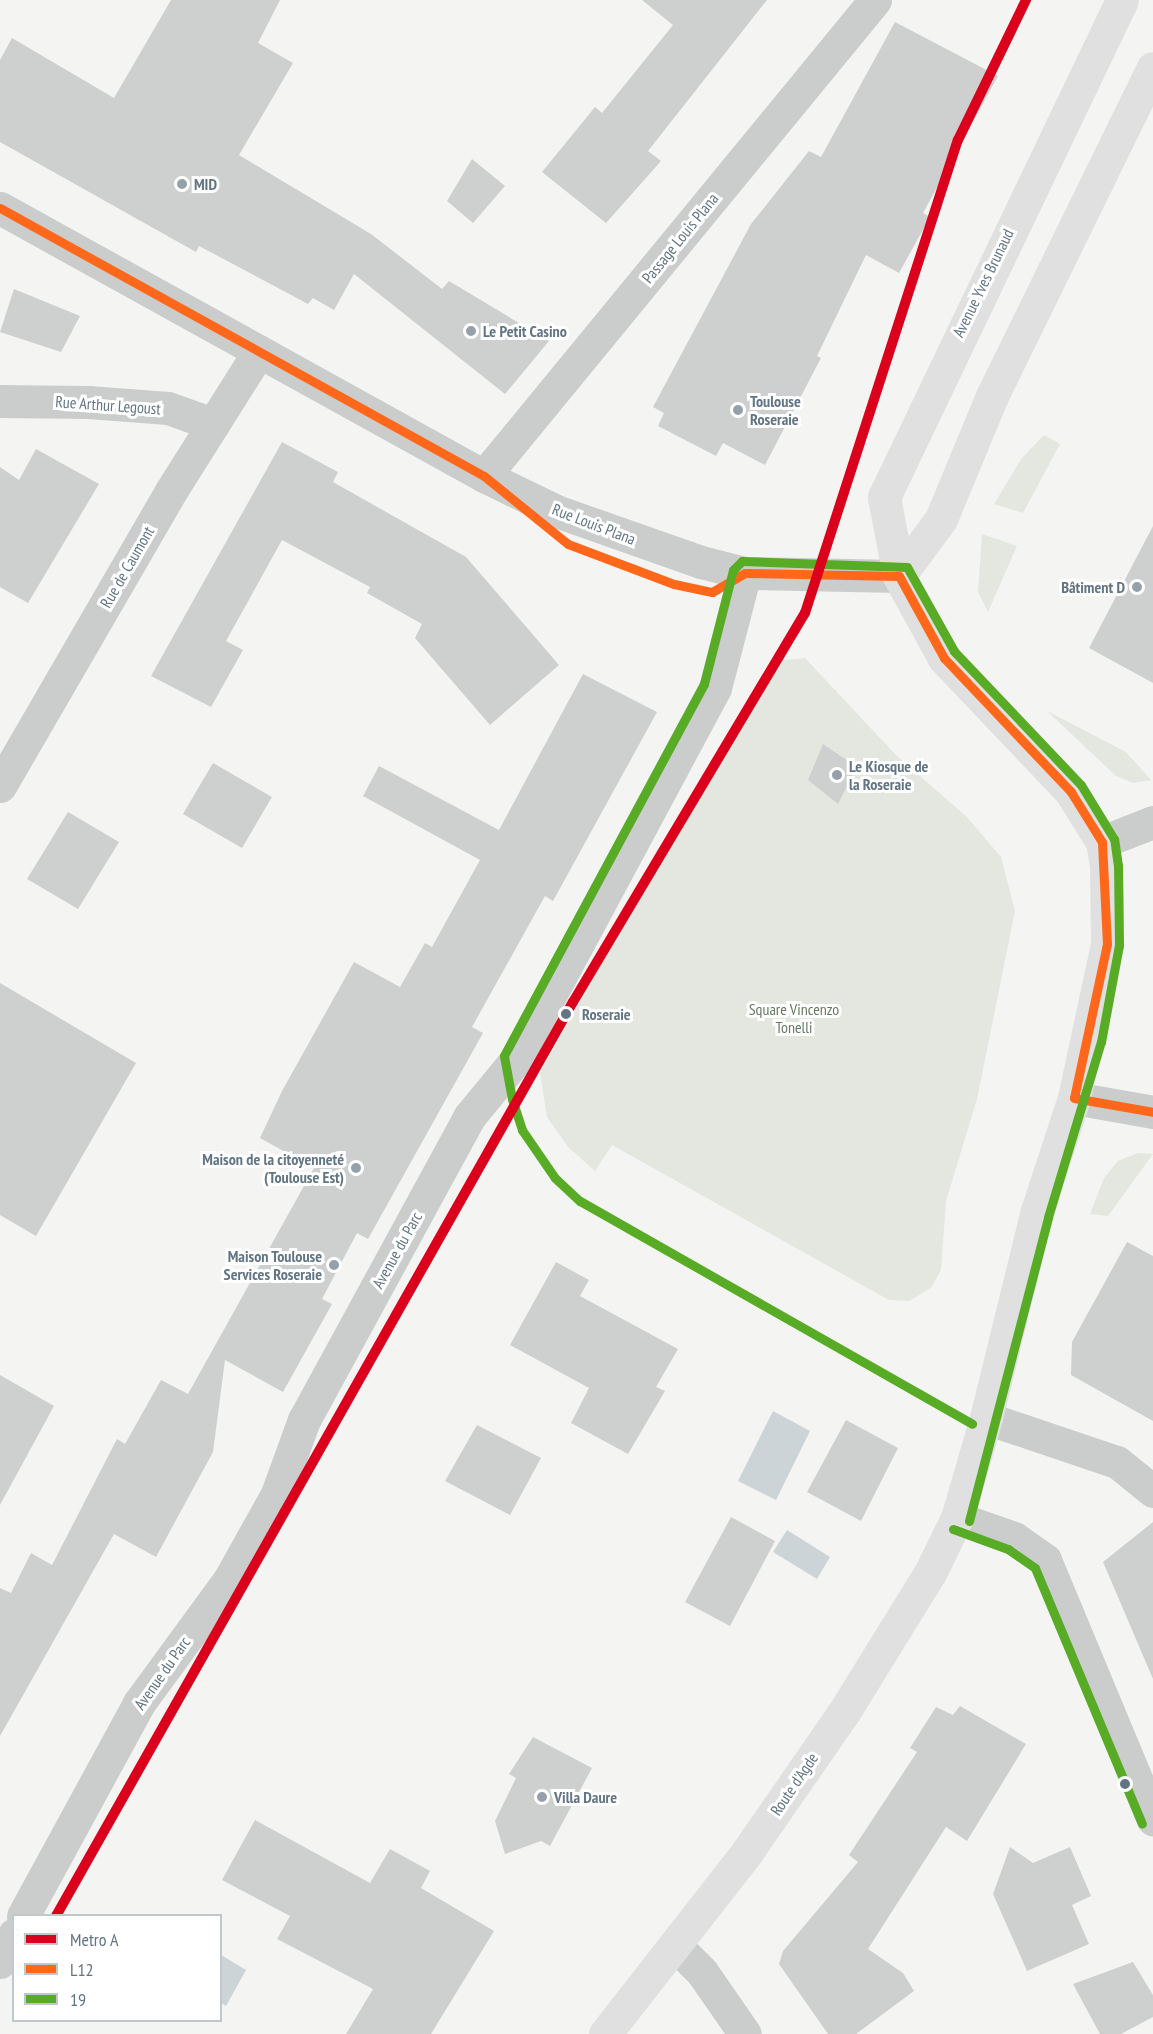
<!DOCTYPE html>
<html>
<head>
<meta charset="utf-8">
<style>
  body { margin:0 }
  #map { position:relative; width:1153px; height:2034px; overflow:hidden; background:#f4f4f2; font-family:"PT Sans Narrow",sans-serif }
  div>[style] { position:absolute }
  .green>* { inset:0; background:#e4e7e0 }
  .water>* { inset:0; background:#ccd4d7 }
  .building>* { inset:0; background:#ced0d0 }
  .minor>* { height:33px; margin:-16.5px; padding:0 16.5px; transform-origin:16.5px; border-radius:16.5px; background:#cbcdcd }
  .tertiary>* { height:33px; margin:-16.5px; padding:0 16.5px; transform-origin:16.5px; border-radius:16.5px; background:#cbcdcd }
  .primary>* { height:33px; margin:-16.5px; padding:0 16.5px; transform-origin:16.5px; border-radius:16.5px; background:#e0e0e0 }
  .bus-1>* { height:9px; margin:-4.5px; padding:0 4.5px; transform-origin:4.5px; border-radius:4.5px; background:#ff671b }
  .bus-2>* { height:9px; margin:-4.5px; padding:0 4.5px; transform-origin:4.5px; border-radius:4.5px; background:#58ac25 }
  .metro-1>* { height:10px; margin:-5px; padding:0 5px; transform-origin:5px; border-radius:5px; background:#db001b }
  .dots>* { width:16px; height:16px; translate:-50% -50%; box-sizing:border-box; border:3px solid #fff; border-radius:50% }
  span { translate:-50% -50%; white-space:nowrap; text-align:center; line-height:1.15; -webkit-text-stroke:6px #fff; paint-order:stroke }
  .poi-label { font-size:16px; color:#627584; font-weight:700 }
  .left { translate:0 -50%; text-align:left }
  .right { translate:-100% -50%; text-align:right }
  .street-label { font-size:16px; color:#627584 }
  .park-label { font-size:16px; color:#667a61 }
  .stop-label { font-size:16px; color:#627584; font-weight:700 }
  .legend { position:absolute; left:12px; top:1914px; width:210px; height:108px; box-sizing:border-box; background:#fff; border:2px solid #c0c8ce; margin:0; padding:8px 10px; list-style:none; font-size:18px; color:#627584 }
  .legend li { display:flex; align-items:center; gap:12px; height:30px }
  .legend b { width:30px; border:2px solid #c0c8ce }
</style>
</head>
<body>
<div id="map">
  <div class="green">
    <div style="clip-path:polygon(1044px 435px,1060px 444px,1023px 513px,994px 504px,1022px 458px)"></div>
    <div style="clip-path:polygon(982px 534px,1017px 546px,988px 612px,978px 592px)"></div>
    <div style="clip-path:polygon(805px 658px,896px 755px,967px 817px,1001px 857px,1015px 911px,977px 1099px,946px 1201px,941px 1270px,931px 1288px,909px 1301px,889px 1300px,612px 1145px,595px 1171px,568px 1147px,547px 1117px,540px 1073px,720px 750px,775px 661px)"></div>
    <div style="clip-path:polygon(1047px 711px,1126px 752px,1151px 780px,1133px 783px,1116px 776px)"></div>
    <div style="clip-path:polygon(1138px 1153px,1153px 1154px,1108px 1216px,1090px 1214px,1104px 1178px,1118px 1161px)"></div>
  </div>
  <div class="water">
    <div style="clip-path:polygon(773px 1411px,810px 1431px,776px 1500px,738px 1481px)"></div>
    <div style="clip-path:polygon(787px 1530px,830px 1557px,817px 1579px,773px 1552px)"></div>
    <div style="clip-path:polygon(221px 1955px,246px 1970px,226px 2006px,221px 2003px)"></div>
  </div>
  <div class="building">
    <div style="clip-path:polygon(171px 0,280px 0,258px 43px,293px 63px,239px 155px,371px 234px,442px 289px,449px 281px,549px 341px,505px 394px,354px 274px,334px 310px,313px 298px,308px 304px,199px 246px,196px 252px,0 142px,0 60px,12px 38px,114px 98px)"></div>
    <div style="clip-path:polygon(642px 0,767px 0,648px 151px,661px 161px,606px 223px,542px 172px,595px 107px,602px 113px,673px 25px)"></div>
    <div style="clip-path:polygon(895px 22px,998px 76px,923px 213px,930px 217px,899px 273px,866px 255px,817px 356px,821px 358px,765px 465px,723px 443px,716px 456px,658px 426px,664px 413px,653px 407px,751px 224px,809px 151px,821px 157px)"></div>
    <div style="clip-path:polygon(472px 159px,505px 186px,473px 223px,447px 201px)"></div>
    <div style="clip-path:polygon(14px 289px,80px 316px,61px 352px,0 332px)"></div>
    <div style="clip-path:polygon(282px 442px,338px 472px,333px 482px,466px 557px,559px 665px,490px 725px,415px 638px,422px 624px,367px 593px,370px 587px,282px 540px,226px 641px,243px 650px,211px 707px,151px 676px)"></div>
    <div style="clip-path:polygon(36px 449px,99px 484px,28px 603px,0 587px,0 467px,19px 480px)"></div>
    <div style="clip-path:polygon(1153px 526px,1153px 683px,1089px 648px)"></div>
    <div style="clip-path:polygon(583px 674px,657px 712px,553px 901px,545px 896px,472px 1027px,483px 1033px,368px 1239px,357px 1233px,322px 1299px,332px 1304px,283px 1392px,225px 1360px,213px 1452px,156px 1557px,114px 1534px,0 1736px,0 1588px,11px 1593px,31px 1553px,52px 1565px,117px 1439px,125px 1444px,161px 1380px,188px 1394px,314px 1168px,260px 1138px,282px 1091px,354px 962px,400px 987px,425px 943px,432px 947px,480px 860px,363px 796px,379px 766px,499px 830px)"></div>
    <div style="clip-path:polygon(823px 744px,857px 767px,838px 804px,808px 780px)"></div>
    <div style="clip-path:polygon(213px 763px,272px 797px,242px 848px,183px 814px)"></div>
    <div style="clip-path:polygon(68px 812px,119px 842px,78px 909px,27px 879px)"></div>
    <div style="clip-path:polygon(0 983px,136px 1063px,36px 1236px,0 1215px)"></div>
    <div style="clip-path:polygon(1127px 1242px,1153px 1256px,1153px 1421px,1071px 1375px,1072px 1342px)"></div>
    <div style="clip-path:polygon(556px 1262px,589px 1280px,580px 1296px,678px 1349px,656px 1387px,665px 1391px,628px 1454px,571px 1423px,589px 1388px,510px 1345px)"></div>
    <div style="clip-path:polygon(0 1375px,54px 1406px,0 1505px)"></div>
    <div style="clip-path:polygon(846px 1420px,898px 1448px,861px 1521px,807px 1492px)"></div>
    <div style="clip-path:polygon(477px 1425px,541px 1458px,510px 1515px,445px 1481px)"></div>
    <div style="clip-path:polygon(731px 1517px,775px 1541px,730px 1626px,685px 1602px)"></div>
    <div style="clip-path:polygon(1153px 1522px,1153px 1679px,1103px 1562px)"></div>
    <div style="clip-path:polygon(960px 1706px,1026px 1744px,967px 1841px,946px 1827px,868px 1949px,903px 1973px,914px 1991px,856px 2034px,828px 2034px,779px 1964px,783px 1951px,858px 1862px,849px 1855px,917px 1752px,910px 1748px,936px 1707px,953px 1715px)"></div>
    <div style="clip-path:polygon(533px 1737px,592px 1768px,550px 1846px,541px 1841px,505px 1854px,495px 1821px,516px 1778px,509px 1774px)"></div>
    <div style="clip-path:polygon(255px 1820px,370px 1883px,390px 1849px,430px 1871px,421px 1888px,494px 1931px,431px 2034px,346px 2034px,373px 1989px,277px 1939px,290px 1916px,222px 1880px)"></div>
    <div style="clip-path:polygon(1010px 1847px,1033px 1863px,1070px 1847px,1091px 1896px,1072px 1905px,1089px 1944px,1027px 1971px,993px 1894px)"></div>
    <div style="clip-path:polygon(1133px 1962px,1153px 1995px,1153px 2017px,1121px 2034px,1100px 2034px,1073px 1984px)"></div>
  </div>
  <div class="minor">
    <div style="left:0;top:401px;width:88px;rotate:0.7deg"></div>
    <div style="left:88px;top:402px;width:80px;rotate:4.3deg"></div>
    <div style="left:168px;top:408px;width:48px;rotate:19.6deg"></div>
    <div style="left:484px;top:476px;width:616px;rotate:-50.6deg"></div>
    <div style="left:0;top:786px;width:341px;rotate:-59.9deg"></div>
    <div style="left:171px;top:491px;width:165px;rotate:-57.8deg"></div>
    <div style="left:1102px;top:842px;width:55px;rotate:-21.4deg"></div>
    <div style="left:986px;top:1418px;width:138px;rotate:18.6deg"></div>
    <div style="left:1117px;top:1462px;width:46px;rotate:38.9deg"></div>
    <div style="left:957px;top:1518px;width:60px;rotate:19.3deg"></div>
    <div style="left:1014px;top:1538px;width:38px;rotate:35deg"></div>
    <div style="left:1045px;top:1560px;width:281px;rotate:67.4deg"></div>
    <div style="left:23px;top:1916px;width:243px;rotate:-61.4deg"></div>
    <div style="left:139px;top:1703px;width:152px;rotate:-53.8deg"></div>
    <div style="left:229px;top:1580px;width:98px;rotate:-60.8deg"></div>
    <div style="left:277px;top:1494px;width:79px;rotate:-70deg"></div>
    <div style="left:304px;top:1420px;width:345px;rotate:-61.4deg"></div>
    <div style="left:469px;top:1117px;width:72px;rotate:-50.6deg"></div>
    <div style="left:515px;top:1061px;width:423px;rotate:-61.8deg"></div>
    <div style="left:715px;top:688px;width:119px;rotate:-75.4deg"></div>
    <div style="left:677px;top:1947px;width:35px;rotate:45deg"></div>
    <div style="left:702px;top:1972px;width:75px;rotate:55.3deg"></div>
    <div style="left:0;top:1962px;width:31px;rotate:-63deg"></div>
  </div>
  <div class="tertiary">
    <div style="left:0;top:208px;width:553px;rotate:28.97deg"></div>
    <div style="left:484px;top:476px;width:80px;rotate:25.9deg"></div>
    <div style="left:556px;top:511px;width:154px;rotate:19.4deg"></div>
    <div style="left:701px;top:562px;width:45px;rotate:14deg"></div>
    <div style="left:745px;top:573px;width:154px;rotate:1.1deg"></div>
    <div style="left:1074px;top:1098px;width:80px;rotate:10deg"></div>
  </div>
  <div class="primary">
    <div style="left:899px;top:576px;width:71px;rotate:-53.6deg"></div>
    <div style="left:941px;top:519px;width:133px;rotate:-67.5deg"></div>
    <div style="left:992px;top:396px;width:365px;rotate:-63.9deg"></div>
    <div style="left:605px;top:2034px;width:231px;rotate:-52deg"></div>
    <div style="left:747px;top:1852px;width:170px;rotate:-55.3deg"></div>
    <div style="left:844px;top:1712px;width:163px;rotate:-58.3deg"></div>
    <div style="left:930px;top:1573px;width:61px;rotate:-63.9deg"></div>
    <div style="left:957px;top:1518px;width:104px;rotate:-73.8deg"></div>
    <div style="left:986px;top:1418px;width:210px;rotate:-76.2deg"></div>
    <div style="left:1036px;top:1214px;width:122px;rotate:-71.9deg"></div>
    <div style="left:1074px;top:1098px;width:157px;rotate:-77.9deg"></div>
    <div style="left:1107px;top:944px;width:78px;rotate:-90.7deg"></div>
    <div style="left:1106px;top:866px;width:24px;rotate:-99deg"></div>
    <div style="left:1102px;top:842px;width:59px;rotate:-121.8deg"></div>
    <div style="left:1071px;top:792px;width:185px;rotate:-133.5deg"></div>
    <div style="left:944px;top:658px;width:94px;rotate:-118.8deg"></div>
    <div style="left:899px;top:576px;width:80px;rotate:-100.8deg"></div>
    <div style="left:884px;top:497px;width:551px;rotate:-64.41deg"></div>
  </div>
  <div class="bus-1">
    <div style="left:0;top:208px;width:553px;rotate:28.97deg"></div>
    <div style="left:484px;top:476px;width:108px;rotate:39deg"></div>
    <div style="left:568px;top:544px;width:113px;rotate:20.7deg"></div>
    <div style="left:674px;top:584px;width:39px;rotate:12deg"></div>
    <div style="left:712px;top:592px;width:38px;rotate:-30deg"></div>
    <div style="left:745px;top:573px;width:154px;rotate:1.1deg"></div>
    <div style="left:899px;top:576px;width:94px;rotate:61.2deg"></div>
    <div style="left:944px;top:658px;width:185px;rotate:46.5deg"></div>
    <div style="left:1071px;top:792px;width:59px;rotate:58.2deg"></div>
    <div style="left:1102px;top:842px;width:102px;rotate:87.2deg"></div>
    <div style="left:1107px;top:944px;width:157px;rotate:102.1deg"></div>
    <div style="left:1074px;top:1098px;width:80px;rotate:10deg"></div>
  </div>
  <div class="bus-2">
    <div style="left:969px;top:1521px;width:314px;rotate:-75.4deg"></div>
    <div style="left:1048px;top:1217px;width:183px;rotate:-73.2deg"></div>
    <div style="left:1101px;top:1042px;width:99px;rotate:-79.5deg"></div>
    <div style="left:1119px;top:945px;width:79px;rotate:-90.7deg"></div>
    <div style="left:1118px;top:866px;width:27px;rotate:-98deg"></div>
    <div style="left:1114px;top:839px;width:63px;rotate:-121.4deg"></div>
    <div style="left:1081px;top:785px;width:185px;rotate:-133.5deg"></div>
    <div style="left:954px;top:651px;width:96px;rotate:-119.2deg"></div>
    <div style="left:907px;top:567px;width:165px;rotate:-177.9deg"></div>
    <div style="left:742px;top:561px;width:13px;rotate:135deg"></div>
    <div style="left:733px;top:570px;width:118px;rotate:104.3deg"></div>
    <div style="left:704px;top:684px;width:422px;rotate:118.3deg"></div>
    <div style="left:504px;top:1056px;width:44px;rotate:79.5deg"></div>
    <div style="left:512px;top:1099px;width:33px;rotate:72deg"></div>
    <div style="left:522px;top:1130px;width:58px;rotate:55.5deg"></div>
    <div style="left:555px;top:1178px;width:34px;rotate:43deg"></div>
    <div style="left:580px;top:1201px;width:451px;rotate:29.6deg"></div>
    <div style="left:953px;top:1529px;width:59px;rotate:20deg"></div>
    <div style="left:1008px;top:1549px;width:33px;rotate:35deg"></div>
    <div style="left:1035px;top:1568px;width:277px;rotate:67.3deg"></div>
  </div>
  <div class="metro-1">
    <div style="left:56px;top:1916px;width:1050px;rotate:-60.51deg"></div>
    <div style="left:573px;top:1002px;width:453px;rotate:-59.2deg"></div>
    <div style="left:805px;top:613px;width:497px;rotate:-72.1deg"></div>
    <div style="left:958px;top:140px;width:156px;rotate:-64.1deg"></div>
  </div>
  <div class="dots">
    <div style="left:182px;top:184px;background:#95a1aa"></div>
    <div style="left:471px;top:331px;background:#95a1aa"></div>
    <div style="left:738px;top:410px;background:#95a1aa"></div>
    <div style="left:1137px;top:587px;background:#95a1aa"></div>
    <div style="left:837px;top:775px;background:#95a1aa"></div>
    <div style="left:566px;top:1014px;background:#627584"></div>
    <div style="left:356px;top:1168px;background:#95a1aa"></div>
    <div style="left:334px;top:1265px;background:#95a1aa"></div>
    <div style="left:1125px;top:1784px;background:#627584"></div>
    <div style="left:542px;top:1797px;background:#95a1aa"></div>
  </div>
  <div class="poi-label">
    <span class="left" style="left:194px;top:184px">MID</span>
    <span class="left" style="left:483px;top:331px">Le Petit Casino</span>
    <span class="left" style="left:750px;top:410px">Toulouse<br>Roseraie</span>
    <span class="right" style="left:1125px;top:587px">Bâtiment D</span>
    <span class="left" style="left:849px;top:775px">Le Kiosque de<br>la Roseraie</span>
    <span class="right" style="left:344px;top:1168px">Maison de la citoyenneté<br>(Toulouse Est)</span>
    <span class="right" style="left:322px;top:1265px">Maison Toulouse<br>Services Roseraie</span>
    <span class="left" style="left:554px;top:1797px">Villa Daure</span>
  </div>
  <div class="street-label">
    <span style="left:680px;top:238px;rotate:-51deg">Passage Louis Plana</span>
    <span style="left:983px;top:283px;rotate:-64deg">Avenue Yves Brunaud</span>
    <span style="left:108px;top:405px;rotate:4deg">Rue Arthur Legoust</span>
    <span style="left:594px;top:524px;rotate:21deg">Rue Louis Plana</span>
    <span style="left:127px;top:567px;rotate:-60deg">Rue de Caumont</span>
    <span style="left:397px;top:1250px;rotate:-61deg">Avenue du Parc</span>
    <span style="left:162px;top:1673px;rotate:-55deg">Avenue du Parc</span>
    <span style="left:794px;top:1784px;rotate:-56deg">Route d'Agde</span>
  </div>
  <div class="park-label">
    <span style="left:794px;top:1018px">Square Vincenzo<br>Tonelli</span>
  </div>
  <div class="stop-label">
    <span class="left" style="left:582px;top:1014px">Roseraie</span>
  </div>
  <ul class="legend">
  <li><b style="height:8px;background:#db001b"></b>Metro A</li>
  <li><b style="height:8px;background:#ff671b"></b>L12</li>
  <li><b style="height:8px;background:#58ac25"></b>19</li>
  </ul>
</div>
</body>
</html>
